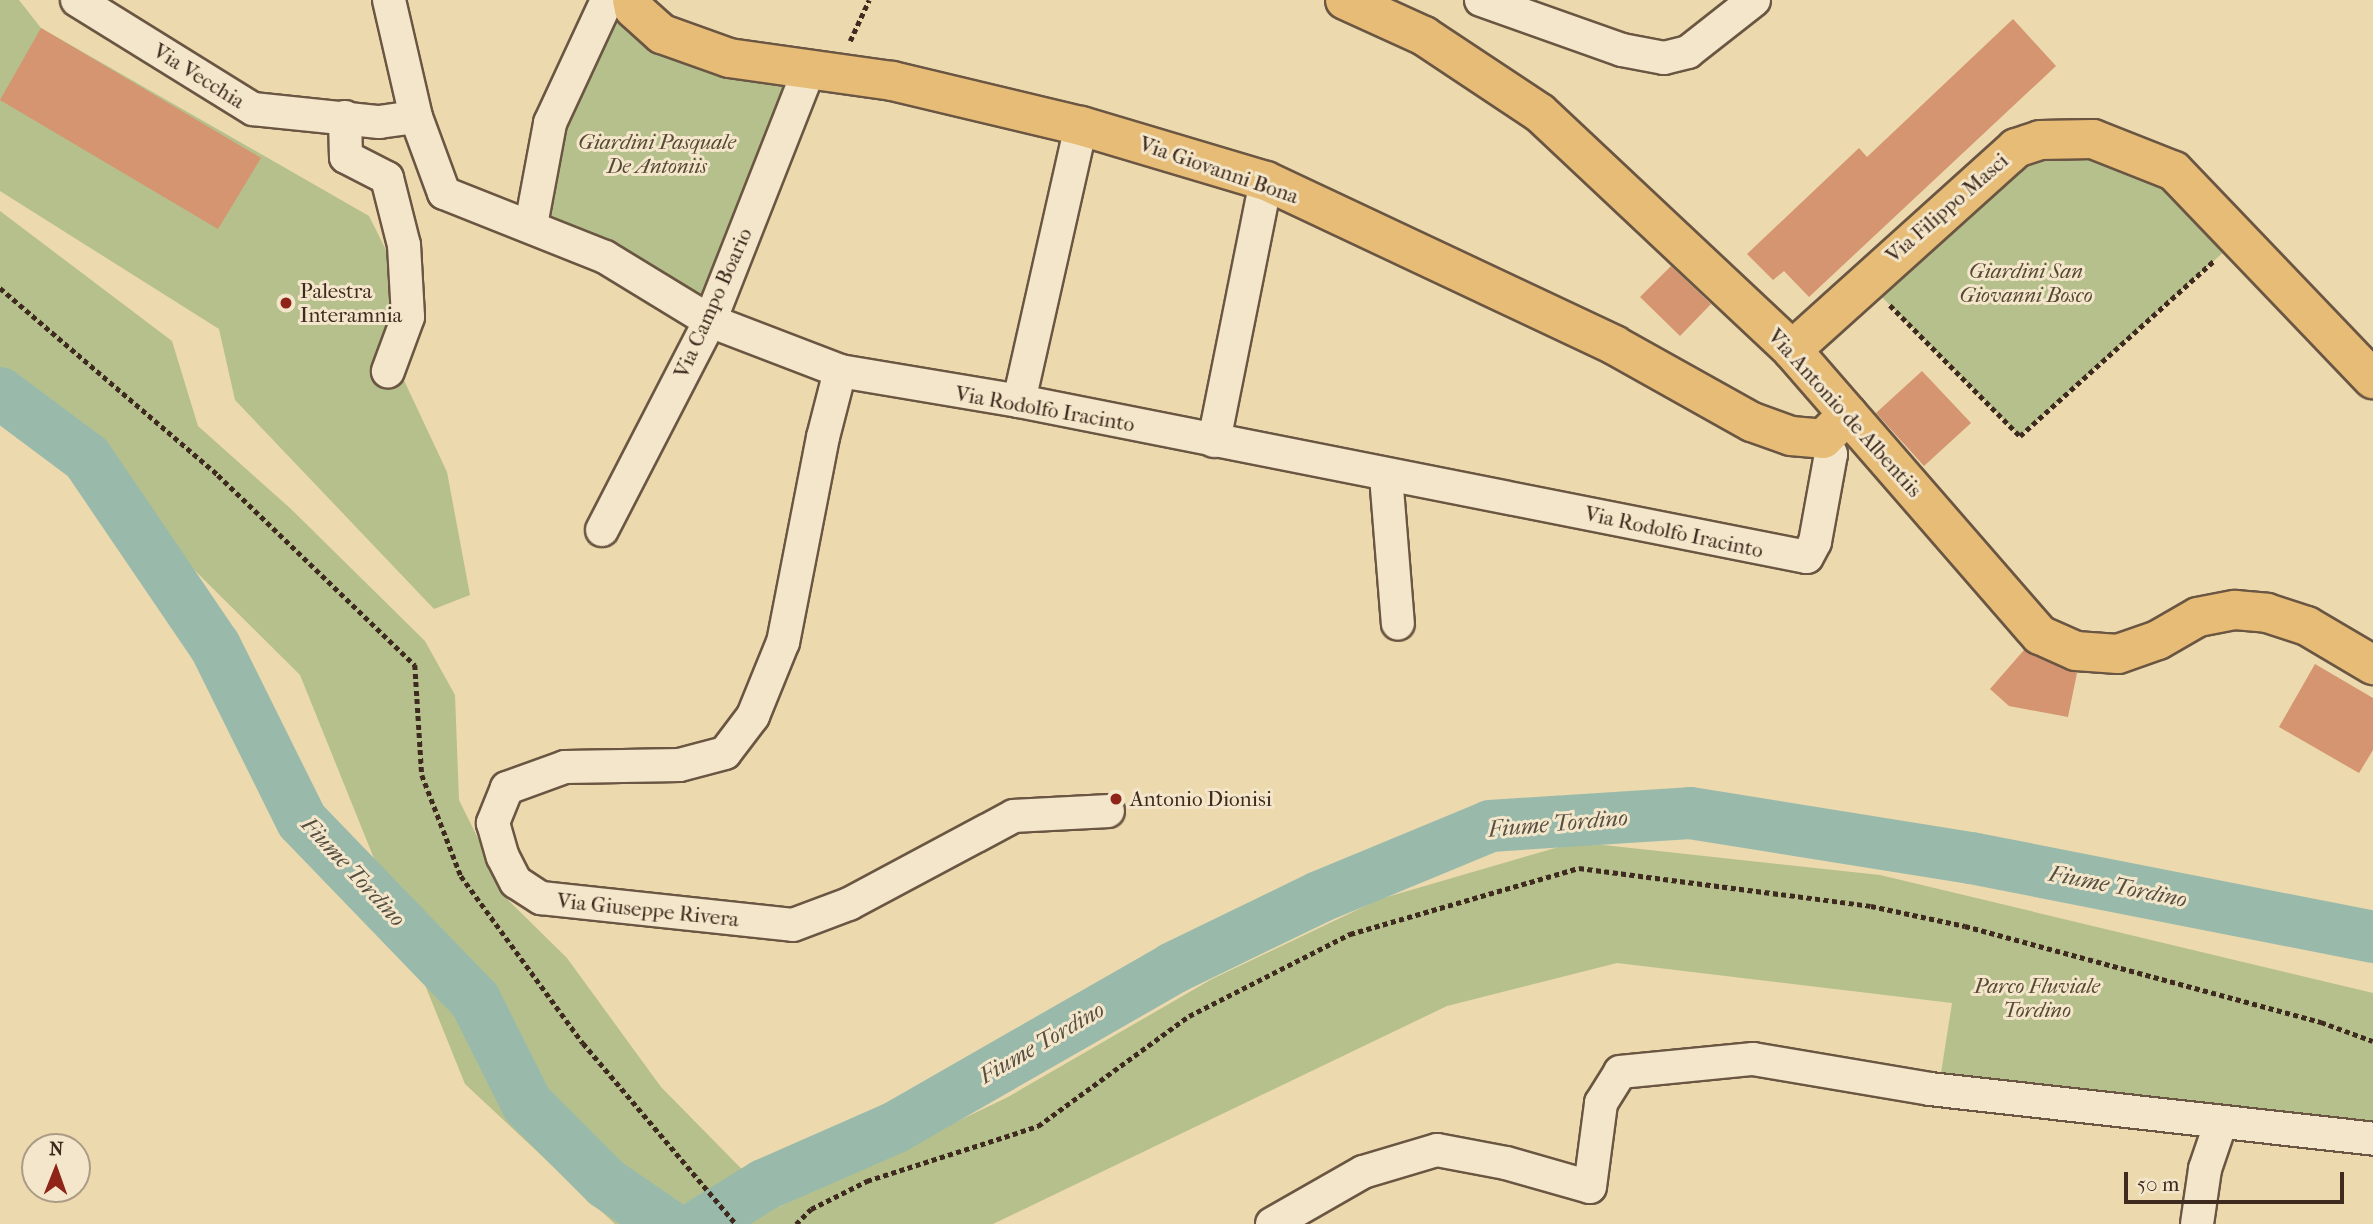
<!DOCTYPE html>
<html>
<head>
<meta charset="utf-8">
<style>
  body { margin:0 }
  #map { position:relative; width:2373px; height:1224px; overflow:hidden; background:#ecd9ae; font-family:"IM FELL French Canon",serif }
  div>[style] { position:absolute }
  .green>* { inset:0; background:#b6c08c }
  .river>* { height:52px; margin:-26px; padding:0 26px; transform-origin:26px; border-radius:26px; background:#99baab }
  .building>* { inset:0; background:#d49570 }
  .path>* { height:4.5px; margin-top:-2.25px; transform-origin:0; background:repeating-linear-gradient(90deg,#3e2a1e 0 5px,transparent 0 8.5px) }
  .roads { filter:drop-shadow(2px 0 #6a5642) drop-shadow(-2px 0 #6a5642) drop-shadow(0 2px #6a5642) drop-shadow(0 -2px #6a5642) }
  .minor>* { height:32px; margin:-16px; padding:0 16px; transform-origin:16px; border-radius:16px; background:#f3e6ca }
  .major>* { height:38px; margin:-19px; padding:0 19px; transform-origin:19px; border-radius:19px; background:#e6bc77 }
  .dots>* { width:19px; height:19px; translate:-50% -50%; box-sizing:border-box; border:4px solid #f3e6ca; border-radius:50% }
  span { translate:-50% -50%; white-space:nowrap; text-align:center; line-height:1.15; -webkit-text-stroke:6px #f3e6ca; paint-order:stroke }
  .street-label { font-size:21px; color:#3e2a1e }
  .park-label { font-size:21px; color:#564834; font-style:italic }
  .poi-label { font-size:21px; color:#3e2a1e }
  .left { translate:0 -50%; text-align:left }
  .water-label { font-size:23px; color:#554e41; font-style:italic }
  .north { position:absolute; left:21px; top:1133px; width:70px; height:70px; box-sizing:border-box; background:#f3e6ca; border:2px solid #ab9b85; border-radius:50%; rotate:1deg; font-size:19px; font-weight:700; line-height:28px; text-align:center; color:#3e2a1e }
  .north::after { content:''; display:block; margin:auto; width:24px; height:32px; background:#8f2418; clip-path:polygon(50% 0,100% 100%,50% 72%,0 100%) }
  .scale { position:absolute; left:2124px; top:1172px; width:220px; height:32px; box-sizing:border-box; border:4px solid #3e2a1e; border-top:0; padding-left:9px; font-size:21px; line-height:24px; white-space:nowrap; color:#3e2a1e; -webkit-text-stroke:5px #f3e6ca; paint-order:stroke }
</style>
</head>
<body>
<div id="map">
  <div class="green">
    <div style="clip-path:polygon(0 0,19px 0,41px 28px,369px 216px,399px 276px,386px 342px,447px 472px,470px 595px,434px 609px,235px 400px,219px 329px,0 191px)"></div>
    <div style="clip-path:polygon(600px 10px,692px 46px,809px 70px,710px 321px,531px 225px)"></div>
    <div style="clip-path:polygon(2093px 139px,2238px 239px,2020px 436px,1865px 280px,2016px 148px)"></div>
    <div style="clip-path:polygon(0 211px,172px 341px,198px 426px,291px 509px,425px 641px,455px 695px,459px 800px,509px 901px,567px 958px,661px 1087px,779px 1207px,1008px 1097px,1212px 979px,1380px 899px,1576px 842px,1880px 875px,2373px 993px,2373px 1122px,1941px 1073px,1952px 1003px,1617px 963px,1447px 1006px,993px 1224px,615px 1224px,465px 1084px,300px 675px,0 377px)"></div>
  </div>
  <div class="river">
    <div style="left:0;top:393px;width:109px;rotate:36.8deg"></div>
    <div style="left:87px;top:458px;width:227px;rotate:55.8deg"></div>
    <div style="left:215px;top:646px;width:195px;rotate:63.6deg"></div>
    <div style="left:302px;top:821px;width:249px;rotate:46deg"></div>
    <div style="left:475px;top:1000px;width:116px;rotate:63.4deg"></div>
    <div style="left:527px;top:1104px;width:112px;rotate:45deg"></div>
    <div style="left:606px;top:1183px;width:73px;rotate:34.3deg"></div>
    <div style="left:701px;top:1224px;width:74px;rotate:-31.8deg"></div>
    <div style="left:764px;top:1185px;width:142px;rotate:-23.7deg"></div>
    <div style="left:894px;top:1128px;width:322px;rotate:-29.8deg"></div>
    <div style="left:1173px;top:968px;width:162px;rotate:-25.9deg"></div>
    <div style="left:1319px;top:897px;width:185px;rotate:-22.5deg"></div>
    <div style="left:1490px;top:826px;width:200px;rotate:-3.7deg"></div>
    <div style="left:1690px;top:813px;width:285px;rotate:9.1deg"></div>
    <div style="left:1971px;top:858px;width:410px;rotate:11.1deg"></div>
  </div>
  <div class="building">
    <div style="clip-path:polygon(2013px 19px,2056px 66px,1809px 297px,1784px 271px,1773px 280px,1747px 254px,1859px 148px,1867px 157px)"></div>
    <div style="clip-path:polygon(41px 28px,261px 158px,218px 229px,0 100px)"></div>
    <div style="clip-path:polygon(1671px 266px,1711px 304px,1680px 336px,1640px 297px)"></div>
    <div style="clip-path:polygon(1922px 371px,1971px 423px,1924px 466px,1876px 413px)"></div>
    <div style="clip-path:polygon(2024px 650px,2077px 673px,2068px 717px,2009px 706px,1990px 689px)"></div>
    <div style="clip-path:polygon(2315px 664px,2373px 698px,2373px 750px,2359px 773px,2279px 727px)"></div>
  </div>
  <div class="path">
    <div style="left:850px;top:41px;width:45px;rotate:-65.1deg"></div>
    <div style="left:0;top:288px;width:287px;rotate:40.6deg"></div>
    <div style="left:218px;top:475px;width:274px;rotate:44deg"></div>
    <div style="left:415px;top:665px;width:110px;rotate:86.4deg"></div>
    <div style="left:422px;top:775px;width:108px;rotate:68.9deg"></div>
    <div style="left:461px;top:876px;width:207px;rotate:53.9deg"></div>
    <div style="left:583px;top:1043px;width:237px;rotate:49.8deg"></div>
    <div style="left:1890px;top:305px;width:185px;rotate:45.2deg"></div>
    <div style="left:2020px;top:436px;width:261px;rotate:-42.1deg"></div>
    <div style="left:796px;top:1224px;width:21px;rotate:-45deg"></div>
    <div style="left:811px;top:1209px;width:63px;rotate:-26.6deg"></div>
    <div style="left:867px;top:1181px;width:180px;rotate:-17.8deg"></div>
    <div style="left:1038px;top:1126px;width:187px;rotate:-36.1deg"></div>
    <div style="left:1189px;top:1016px;width:181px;rotate:-27deg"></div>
    <div style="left:1350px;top:934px;width:238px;rotate:-16.1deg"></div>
    <div style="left:1579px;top:868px;width:294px;rotate:7.4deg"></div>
    <div style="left:1871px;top:906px;width:96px;rotate:12deg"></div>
    <div style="left:1965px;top:926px;width:369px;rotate:15.1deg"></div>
    <div style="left:2321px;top:1022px;width:55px;rotate:20.1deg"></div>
  </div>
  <div class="roads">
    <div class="minor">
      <div style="left:77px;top:0;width:207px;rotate:31.8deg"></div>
      <div style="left:253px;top:109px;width:127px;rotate:5.9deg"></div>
      <div style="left:379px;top:122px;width:37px;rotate:-8deg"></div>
      <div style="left:389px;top:0;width:120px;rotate:77deg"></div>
      <div style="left:416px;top:117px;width:81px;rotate:69.8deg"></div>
      <div style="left:444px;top:193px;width:173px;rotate:21.7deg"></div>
      <div style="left:605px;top:257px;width:123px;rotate:31.4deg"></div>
      <div style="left:710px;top:321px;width:139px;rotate:21deg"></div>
      <div style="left:840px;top:371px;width:181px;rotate:9.5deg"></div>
      <div style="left:1019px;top:401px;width:803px;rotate:11.2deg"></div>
      <div style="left:1807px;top:557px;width:17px;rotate:-62deg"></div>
      <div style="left:1815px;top:542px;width:89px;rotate:-79.7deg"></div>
      <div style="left:1831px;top:454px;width:17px;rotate:-118deg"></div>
      <div style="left:1481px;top:0;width:150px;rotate:19.5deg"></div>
      <div style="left:1622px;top:50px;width:43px;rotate:10.8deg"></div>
      <div style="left:1664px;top:58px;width:25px;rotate:-14deg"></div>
      <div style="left:1688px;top:52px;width:84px;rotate:-38.2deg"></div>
      <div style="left:345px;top:117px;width:40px;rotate:88.6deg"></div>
      <div style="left:346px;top:157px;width:46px;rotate:27.1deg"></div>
      <div style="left:387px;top:178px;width:69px;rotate:75.8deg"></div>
      <div style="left:404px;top:245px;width:72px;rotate:86.8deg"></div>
      <div style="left:408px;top:317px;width:58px;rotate:110.3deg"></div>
      <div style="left:531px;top:225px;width:104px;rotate:-79.4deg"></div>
      <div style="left:550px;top:123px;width:136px;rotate:-65.1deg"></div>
      <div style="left:840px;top:371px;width:68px;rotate:104.4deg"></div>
      <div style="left:823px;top:437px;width:209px;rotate:101deg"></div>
      <div style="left:783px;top:642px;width:80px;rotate:112.1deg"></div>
      <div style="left:753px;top:716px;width:46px;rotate:127.1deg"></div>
      <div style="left:725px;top:753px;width:47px;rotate:165.1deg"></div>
      <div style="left:680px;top:765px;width:115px;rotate:179deg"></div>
      <div style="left:565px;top:767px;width:62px;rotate:160.1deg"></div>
      <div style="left:507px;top:788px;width:38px;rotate:112deg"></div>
      <div style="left:493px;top:823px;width:35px;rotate:74deg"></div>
      <div style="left:503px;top:857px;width:28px;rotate:63deg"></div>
      <div style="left:516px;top:882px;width:30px;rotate:33deg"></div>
      <div style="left:541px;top:898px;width:253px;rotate:6.1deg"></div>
      <div style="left:793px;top:925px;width:60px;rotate:-20.6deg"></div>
      <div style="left:849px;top:904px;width:187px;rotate:-28.1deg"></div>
      <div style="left:1014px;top:816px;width:94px;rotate:-3deg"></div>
      <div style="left:1019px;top:401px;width:282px;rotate:-77.3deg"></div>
      <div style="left:1214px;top:441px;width:265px;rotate:-78.7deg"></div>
      <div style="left:1386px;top:476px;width:148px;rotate:85.4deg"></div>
      <div style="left:602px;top:530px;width:235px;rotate:-62.7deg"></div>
      <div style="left:710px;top:321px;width:270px;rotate:-68.5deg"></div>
      <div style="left:1272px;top:1224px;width:105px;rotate:-29.7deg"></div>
      <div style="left:1363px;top:1172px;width:77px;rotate:-16.6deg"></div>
      <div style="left:1437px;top:1150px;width:70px;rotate:10.7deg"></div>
      <div style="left:1506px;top:1163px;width:87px;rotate:15.9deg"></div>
      <div style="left:1590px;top:1187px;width:85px;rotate:-82.5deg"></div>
      <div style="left:1601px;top:1103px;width:36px;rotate:-58deg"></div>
      <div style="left:1620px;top:1072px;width:134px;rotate:-5.6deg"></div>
      <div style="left:1753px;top:1059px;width:180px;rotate:9.6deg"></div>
      <div style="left:1930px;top:1089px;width:446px;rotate:6.4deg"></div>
      <div style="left:2197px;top:1224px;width:56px;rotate:-81.7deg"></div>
      <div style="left:2205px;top:1169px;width:46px;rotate:-71.2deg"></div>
    </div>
    <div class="major">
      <div style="left:632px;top:0;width:9px;rotate:77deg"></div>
      <div style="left:634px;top:9px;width:38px;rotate:42deg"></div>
      <div style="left:662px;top:34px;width:71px;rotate:19.7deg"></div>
      <div style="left:729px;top:58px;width:165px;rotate:8deg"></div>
      <div style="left:892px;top:81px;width:194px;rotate:13.4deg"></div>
      <div style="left:1081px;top:126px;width:193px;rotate:16.6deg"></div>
      <div style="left:1266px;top:181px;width:385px;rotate:25.2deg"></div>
      <div style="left:1614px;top:345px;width:158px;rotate:29.2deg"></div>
      <div style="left:1752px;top:422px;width:41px;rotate:19.7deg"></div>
      <div style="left:1791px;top:436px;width:32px;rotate:5deg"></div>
      <div style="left:1823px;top:439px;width:35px;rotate:-45deg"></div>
      <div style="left:1345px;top:0;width:87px;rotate:24.5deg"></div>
      <div style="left:1424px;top:36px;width:139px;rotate:33.6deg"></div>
      <div style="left:1540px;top:113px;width:346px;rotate:43.2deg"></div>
      <div style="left:1792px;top:350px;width:378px;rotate:49deg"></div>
      <div style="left:2040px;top:635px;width:39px;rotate:24deg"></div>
      <div style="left:2076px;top:651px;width:42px;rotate:4.1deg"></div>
      <div style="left:2118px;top:654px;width:42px;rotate:-19.3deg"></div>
      <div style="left:2158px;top:640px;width:46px;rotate:-29.9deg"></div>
      <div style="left:2198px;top:617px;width:38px;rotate:-11deg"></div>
      <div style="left:2235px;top:610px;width:32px;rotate:5deg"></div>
      <div style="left:2267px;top:613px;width:42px;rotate:18deg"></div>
      <div style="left:2307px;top:626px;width:77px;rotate:30.6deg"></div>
      <div style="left:1792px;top:350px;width:302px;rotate:-42deg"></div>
      <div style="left:2016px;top:148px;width:25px;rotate:-18deg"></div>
      <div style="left:2040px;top:140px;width:53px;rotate:-1.1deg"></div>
      <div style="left:2093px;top:139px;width:87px;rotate:21.6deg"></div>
      <div style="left:2174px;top:171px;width:288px;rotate:46.3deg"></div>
    </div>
  </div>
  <div class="dots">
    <div style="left:286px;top:303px;background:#8f2418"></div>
    <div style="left:1116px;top:799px;background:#8f2418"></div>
  </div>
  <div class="street-label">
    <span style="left:199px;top:76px;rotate:32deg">Via Vecchia</span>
    <span style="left:1219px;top:170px;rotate:19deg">Via Giovanni Bona</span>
    <span style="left:1947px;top:208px;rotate:-41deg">Via Filippo Masci</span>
    <span style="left:713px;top:303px;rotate:-66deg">Via Campo Boario</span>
    <span style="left:1045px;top:409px;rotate:10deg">Via Rodolfo Iracinto</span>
    <span style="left:1845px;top:413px;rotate:48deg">Via Antonio de Albentiis</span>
    <span style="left:1674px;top:532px;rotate:12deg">Via Rodolfo Iracinto</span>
    <span style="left:648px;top:910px;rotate:6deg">Via Giuseppe Rivera</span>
  </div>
  <div class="park-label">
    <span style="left:657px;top:154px">Giardini Pasquale<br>De Antoniis</span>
    <span style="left:2026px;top:283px">Giardini San<br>Giovanni Bosco</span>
    <span style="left:2037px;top:998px">Parco Fluviale<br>Tordino</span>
  </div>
  <div class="poi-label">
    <span class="left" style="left:300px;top:303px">Palestra<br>Interamnia</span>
    <span class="left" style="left:1130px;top:799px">Antonio Dionisi</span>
  </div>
  <div class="water-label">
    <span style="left:1558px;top:824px;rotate:-5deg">Fiume Tordino</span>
    <span style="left:353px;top:872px;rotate:47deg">Fiume Tordino</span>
    <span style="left:2118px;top:887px;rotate:11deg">Fiume Tordino</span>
    <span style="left:1042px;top:1043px;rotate:-30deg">Fiume Tordino</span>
  </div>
  <div class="north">N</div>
  <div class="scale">50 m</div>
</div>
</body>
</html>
